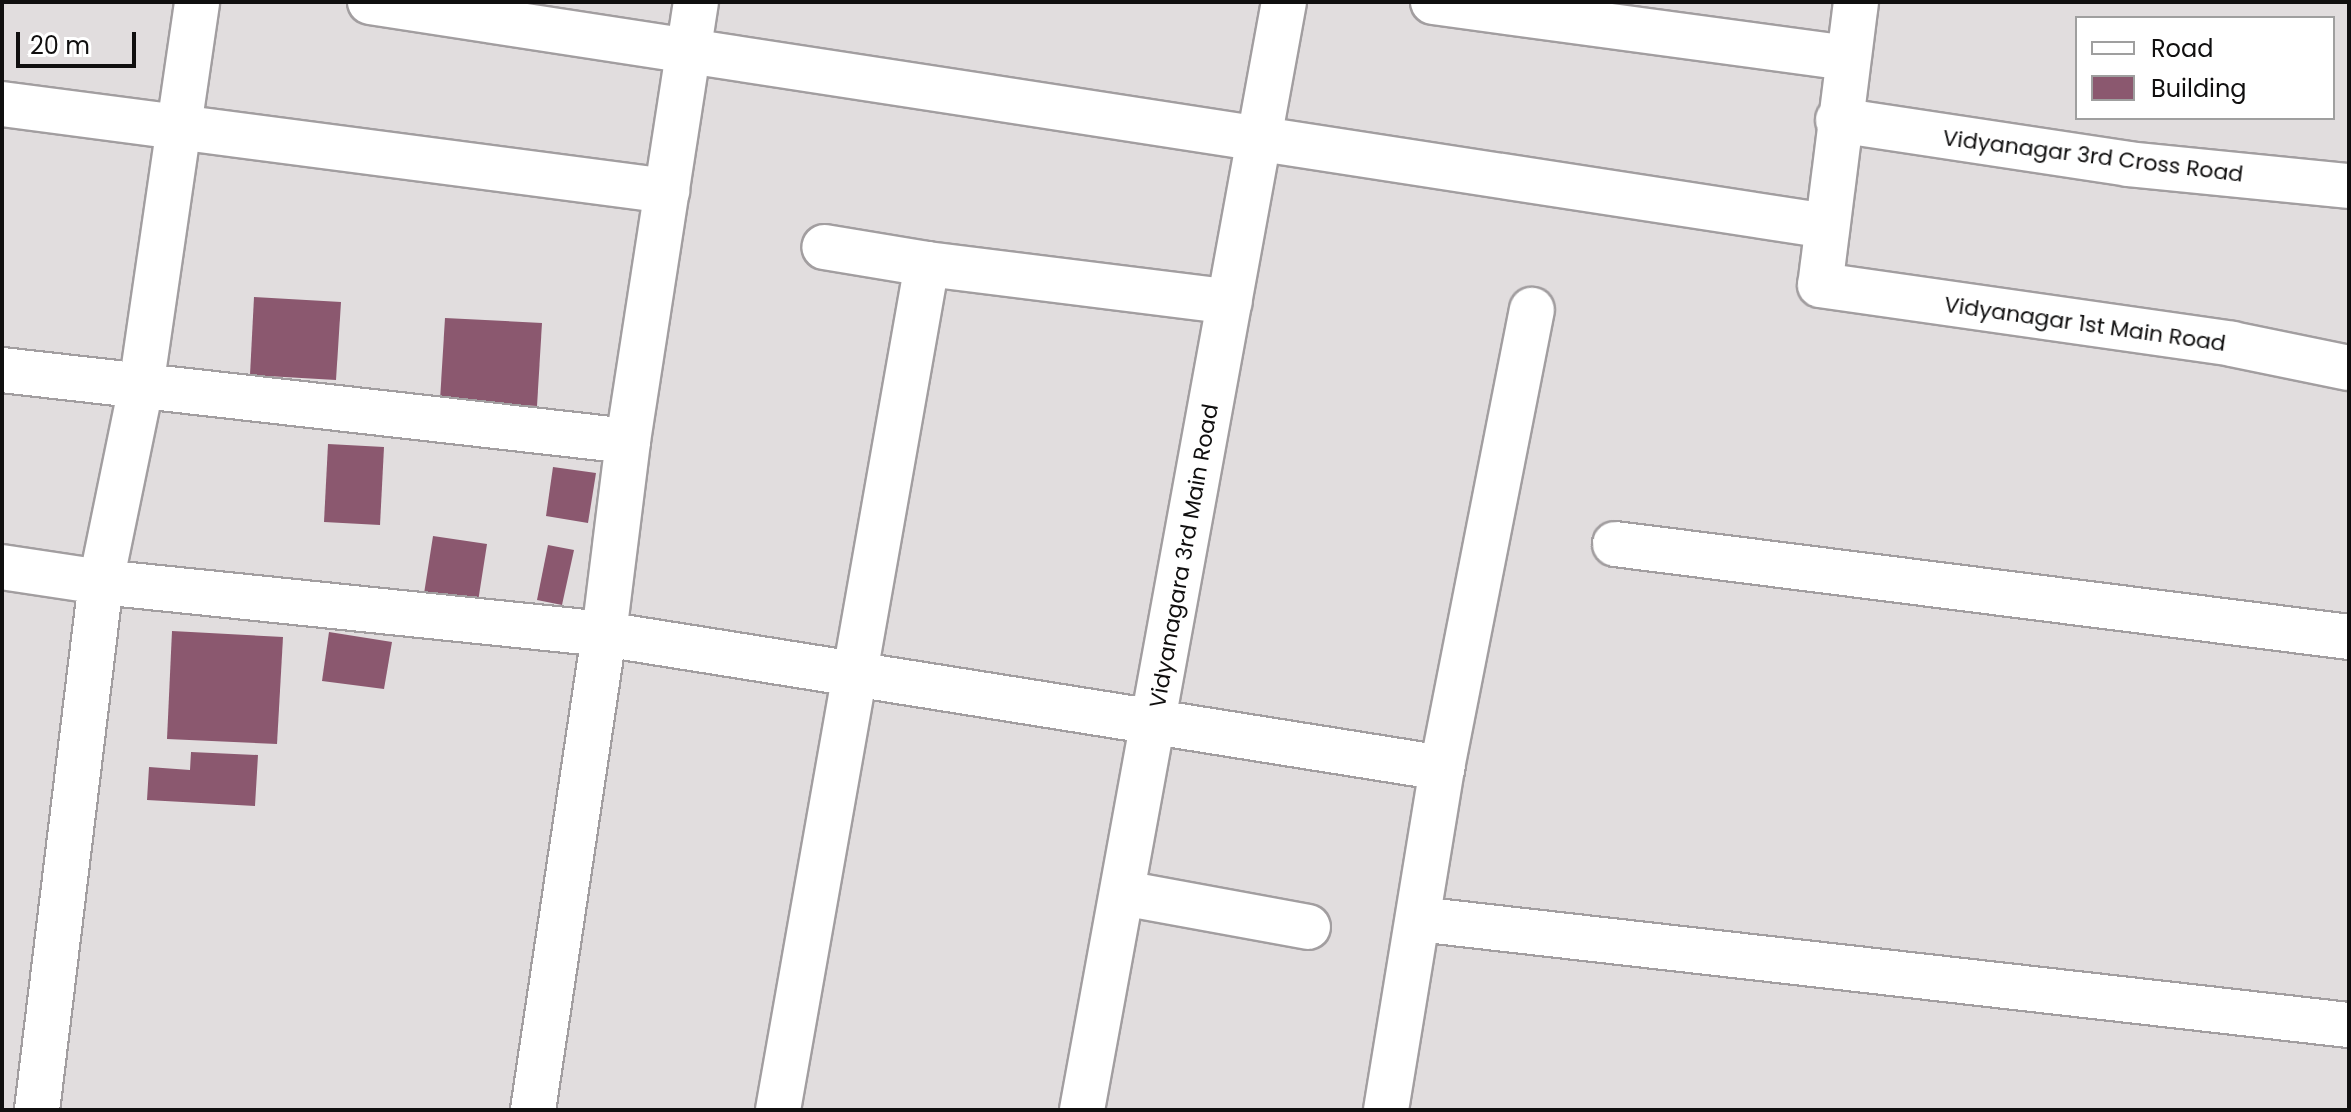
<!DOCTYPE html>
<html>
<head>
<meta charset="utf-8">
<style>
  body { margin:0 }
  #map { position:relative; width:2351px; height:1112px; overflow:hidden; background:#e1ddde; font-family:Poppins,sans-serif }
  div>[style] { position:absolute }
  .building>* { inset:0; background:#8b586f }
  .roads { filter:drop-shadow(2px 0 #a29ea0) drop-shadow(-2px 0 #a29ea0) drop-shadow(0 2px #a29ea0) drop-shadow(0 -2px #a29ea0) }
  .street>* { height:44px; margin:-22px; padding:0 22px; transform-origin:22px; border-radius:22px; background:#fff }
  span { translate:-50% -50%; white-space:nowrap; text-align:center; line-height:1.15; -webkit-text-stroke:8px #fff; paint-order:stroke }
  .street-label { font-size:22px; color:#100f0f }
  .frame { position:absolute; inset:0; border:4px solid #100f0f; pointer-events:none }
  .legend { position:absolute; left:2075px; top:16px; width:260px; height:104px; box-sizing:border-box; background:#fff; border:2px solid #9f9f9f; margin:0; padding:10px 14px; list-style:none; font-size:24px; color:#100f0f }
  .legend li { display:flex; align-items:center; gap:16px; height:40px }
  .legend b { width:40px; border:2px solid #9f9f9f }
  .scale { position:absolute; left:16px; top:32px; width:120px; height:36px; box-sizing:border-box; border:4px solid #100f0f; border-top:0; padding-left:10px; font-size:24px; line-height:28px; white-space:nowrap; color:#100f0f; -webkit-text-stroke:6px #fff; paint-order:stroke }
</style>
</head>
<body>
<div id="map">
  <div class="building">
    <div style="clip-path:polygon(254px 297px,341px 302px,336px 380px,250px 375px)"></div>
    <div style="clip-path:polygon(445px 318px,542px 323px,537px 406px,440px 400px)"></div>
    <div style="clip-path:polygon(328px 444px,384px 447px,380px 525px,324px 522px)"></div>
    <div style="clip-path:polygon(553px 467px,596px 473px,588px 523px,546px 516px)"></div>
    <div style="clip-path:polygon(433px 536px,487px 544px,477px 608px,423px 600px)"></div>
    <div style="clip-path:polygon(548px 545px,574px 550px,562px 605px,537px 600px)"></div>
    <div style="clip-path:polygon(172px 631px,283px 637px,277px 744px,167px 739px)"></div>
    <div style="clip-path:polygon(329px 632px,392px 642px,384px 689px,322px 681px)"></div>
    <div style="clip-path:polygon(191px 752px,258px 755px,255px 806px,147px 800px,149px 767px,190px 770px)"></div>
  </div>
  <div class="roads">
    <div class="street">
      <div style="left:370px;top:2px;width:1474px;rotate:8.74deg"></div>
      <div style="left:1433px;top:2px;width:419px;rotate:7.7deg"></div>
      <div style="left:1856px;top:2px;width:285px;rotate:97.2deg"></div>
      <div style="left:1820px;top:285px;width:416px;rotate:8.1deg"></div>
      <div style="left:2232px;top:344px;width:119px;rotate:11.6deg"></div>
      <div style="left:2px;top:104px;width:671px;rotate:7.45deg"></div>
      <div style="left:1838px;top:120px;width:293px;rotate:8.6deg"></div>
      <div style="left:2128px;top:164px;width:222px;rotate:5.7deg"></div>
      <div style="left:927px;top:264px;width:305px;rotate:7.1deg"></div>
      <div style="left:2px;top:370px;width:630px;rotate:6.47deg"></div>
      <div style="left:1615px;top:544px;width:740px;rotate:7.22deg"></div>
      <div style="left:2px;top:567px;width:100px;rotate:8.6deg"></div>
      <div style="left:101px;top:582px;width:506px;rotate:5.9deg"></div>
      <div style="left:604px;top:634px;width:849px;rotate:9.08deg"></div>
      <div style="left:1123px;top:893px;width:188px;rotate:10.4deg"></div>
      <div style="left:1418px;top:919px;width:937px;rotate:6.5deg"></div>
      <div style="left:37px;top:1110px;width:532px;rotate:-83.09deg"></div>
      <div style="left:101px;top:582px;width:199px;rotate:-78.4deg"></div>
      <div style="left:141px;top:387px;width:389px;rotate:-81.7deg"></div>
      <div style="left:533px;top:1110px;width:481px;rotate:-81.5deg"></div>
      <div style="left:604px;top:634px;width:194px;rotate:-82.9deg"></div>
      <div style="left:628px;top:441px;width:444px;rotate:-81.2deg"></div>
      <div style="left:778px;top:1110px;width:859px;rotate:-80.01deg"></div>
      <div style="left:927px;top:264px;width:104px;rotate:-170.6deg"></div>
      <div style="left:1082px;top:1110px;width:1126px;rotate:-79.67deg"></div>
      <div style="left:1386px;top:1110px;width:347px;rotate:-80.7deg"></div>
      <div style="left:1442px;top:768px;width:467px;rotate:-78.9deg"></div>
    </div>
  </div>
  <div class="street-label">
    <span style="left:2093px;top:156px;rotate:7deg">Vidyanagar 3rd Cross Road</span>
    <span style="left:2085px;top:324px;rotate:8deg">Vidyanagar 1st Main Road</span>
    <span style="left:1184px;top:556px;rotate:-80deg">Vidyanagara 3rd Main Road</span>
  </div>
  <div class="frame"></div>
  <ul class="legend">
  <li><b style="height:10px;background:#fff"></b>Road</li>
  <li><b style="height:22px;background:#8b586f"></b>Building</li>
  </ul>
  <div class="scale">20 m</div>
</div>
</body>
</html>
